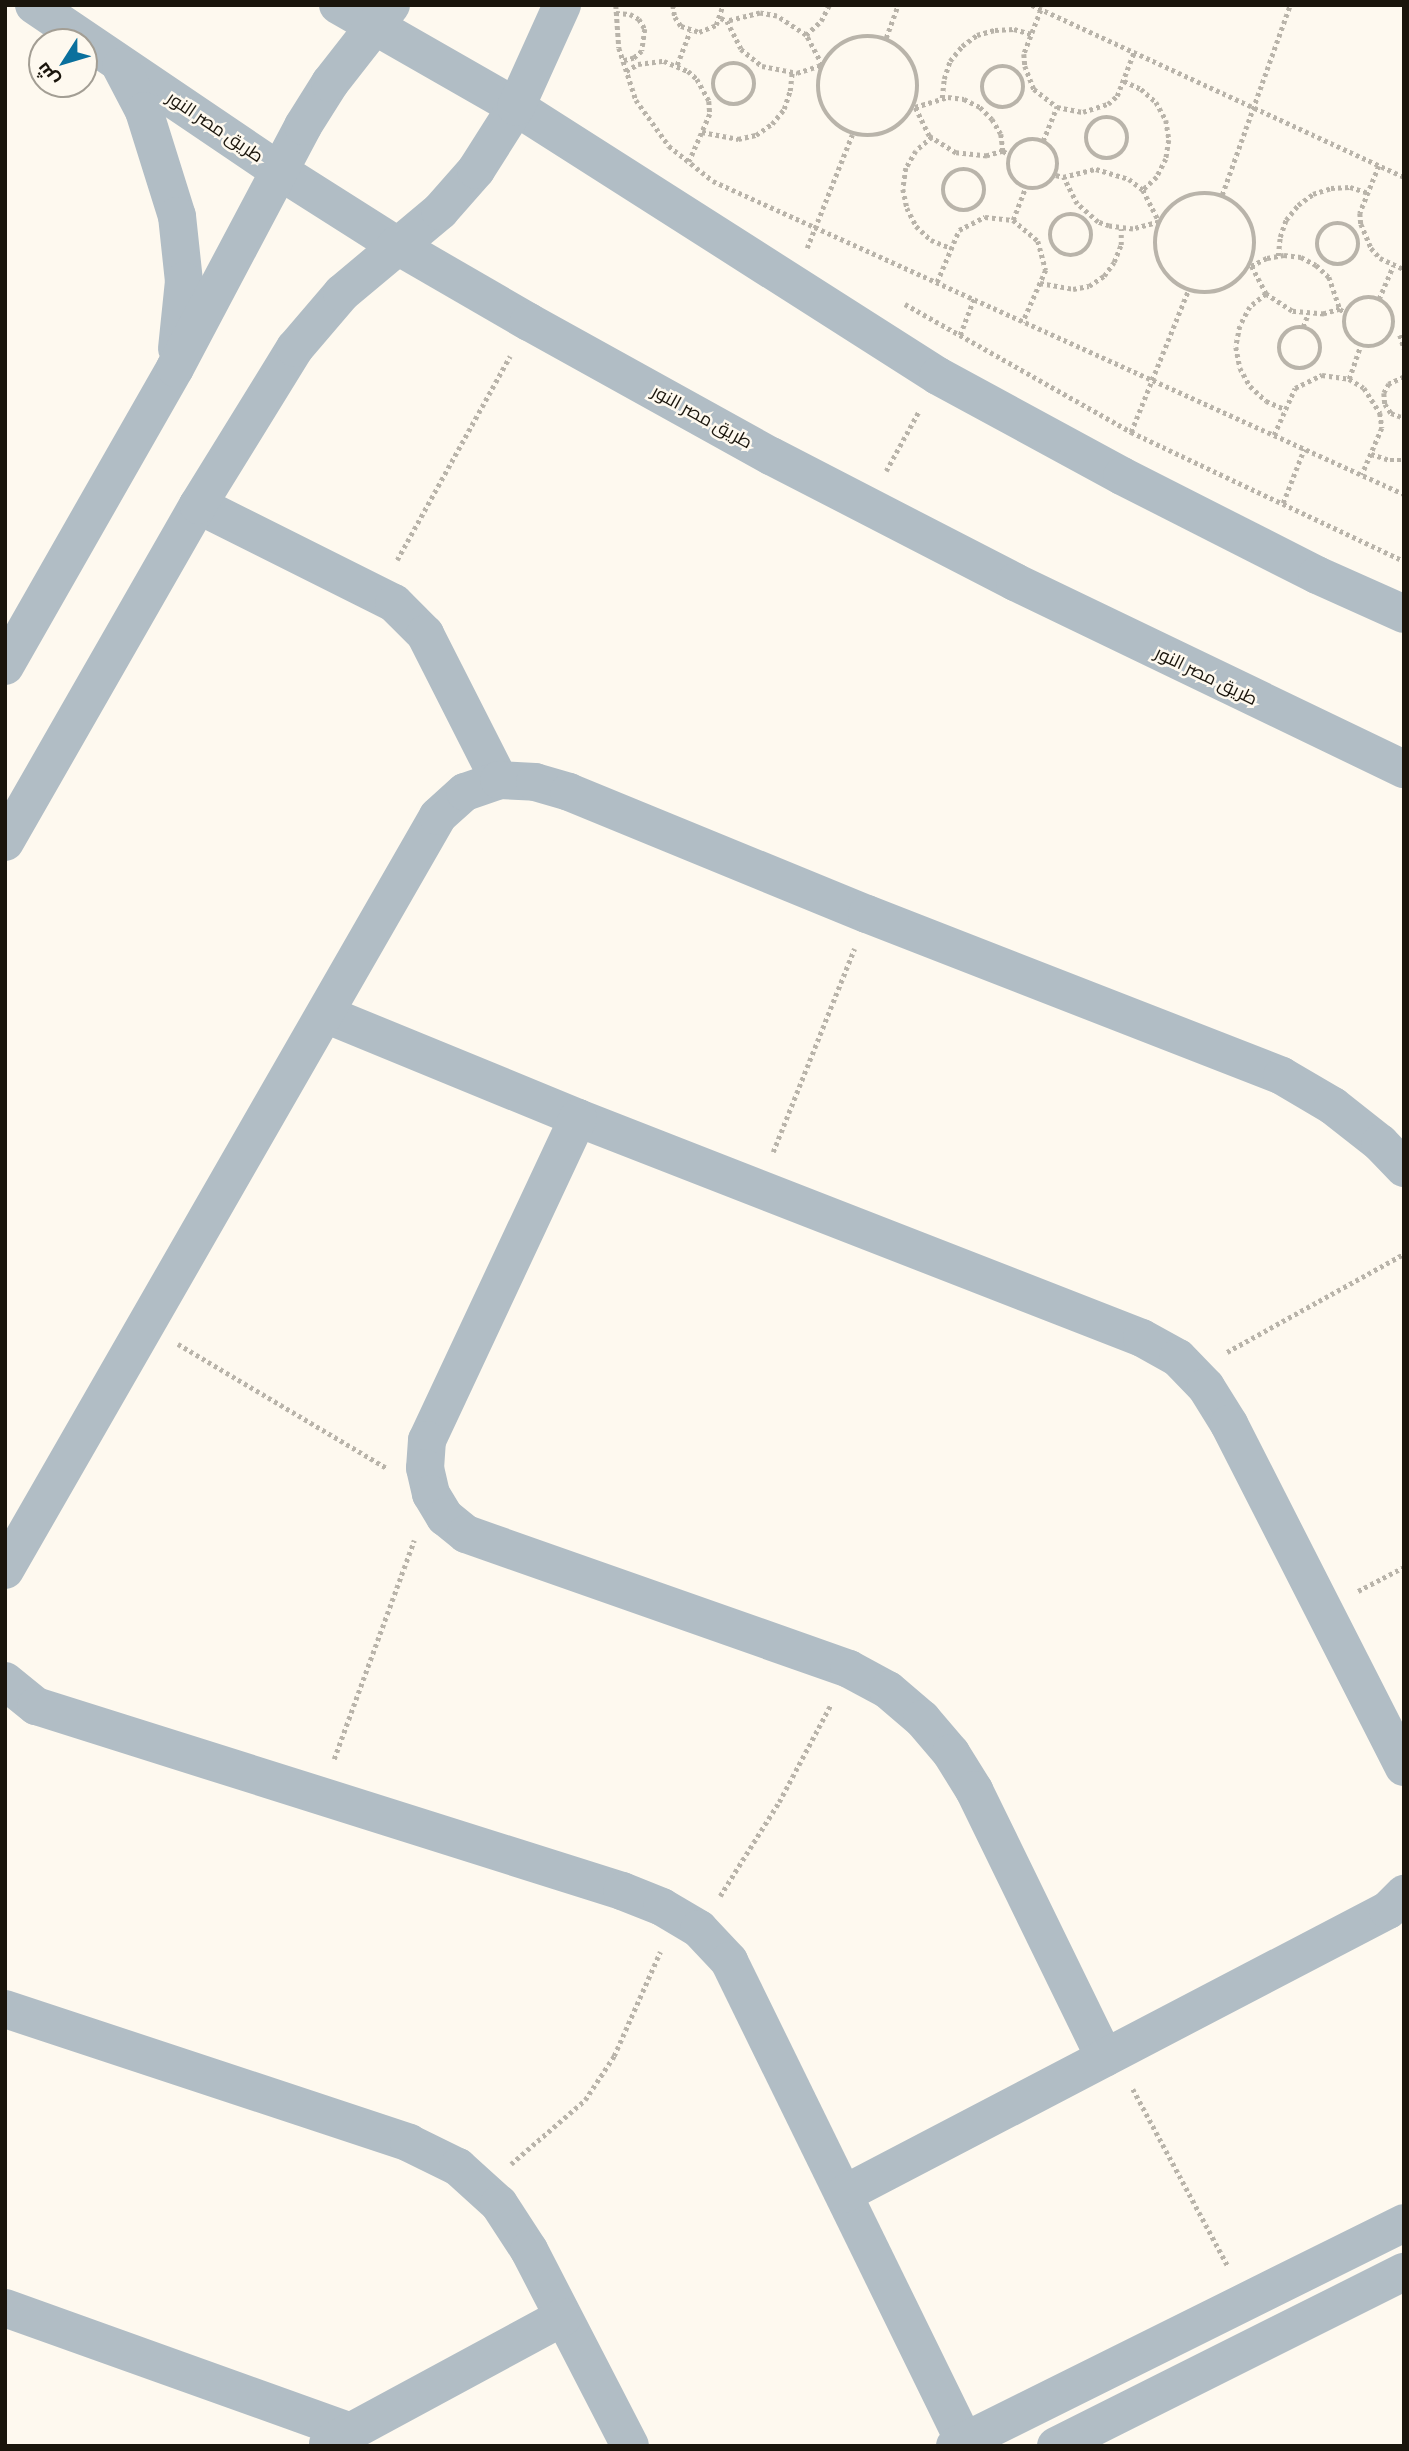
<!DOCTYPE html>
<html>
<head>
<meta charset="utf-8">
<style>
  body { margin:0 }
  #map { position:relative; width:1409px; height:2451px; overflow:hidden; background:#fef9ef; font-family:"Fira Sans Condensed",Cairo,sans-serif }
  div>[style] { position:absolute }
  .path>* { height:4.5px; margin-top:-2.25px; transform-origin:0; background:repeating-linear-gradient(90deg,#b9b4aa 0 3.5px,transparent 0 7px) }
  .path>.ring { margin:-2.25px; padding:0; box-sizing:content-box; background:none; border:4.5px solid #b9b4aa; border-radius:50% }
  .minor>* { height:38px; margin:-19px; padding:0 19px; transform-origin:19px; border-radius:19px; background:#b1bdc5 }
  .tertiary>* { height:38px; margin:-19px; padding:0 19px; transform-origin:19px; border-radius:19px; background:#b1bdc5 }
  span { translate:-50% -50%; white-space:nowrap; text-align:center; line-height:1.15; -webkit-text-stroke:5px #fef9ef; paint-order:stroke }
  .street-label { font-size:18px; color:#1a150c }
  .frame { position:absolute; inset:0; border:7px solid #1a150c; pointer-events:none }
  .north { position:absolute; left:28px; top:28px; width:70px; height:70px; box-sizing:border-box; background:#fef9ef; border:2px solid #a39e94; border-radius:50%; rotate:233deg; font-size:19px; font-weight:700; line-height:28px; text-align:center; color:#1a150c }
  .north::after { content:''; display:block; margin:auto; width:24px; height:32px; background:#0a709d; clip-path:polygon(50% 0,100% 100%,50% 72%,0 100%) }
</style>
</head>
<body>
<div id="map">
  <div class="path">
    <div style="left:616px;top:5px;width:43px;rotate:86deg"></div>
    <div style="left:619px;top:48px;width:55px;rotate:71.9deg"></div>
    <div style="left:636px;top:100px;width:57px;rotate:54.3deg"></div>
    <div style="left:669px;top:146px;width:56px;rotate:38.5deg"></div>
    <div style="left:713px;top:181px;width:759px;rotate:24.37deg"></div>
    <div style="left:673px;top:5px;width:12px;rotate:81deg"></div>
    <div style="left:675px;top:17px;width:11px;rotate:56deg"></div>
    <div style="left:681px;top:26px;width:19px;rotate:18deg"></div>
    <div style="left:699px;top:32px;width:18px;rotate:-22deg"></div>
    <div style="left:716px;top:25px;width:21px;rotate:-71deg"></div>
    <div style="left:1032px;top:5px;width:410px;rotate:24.8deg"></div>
    <div style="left:1041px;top:10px;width:47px;rotate:111.1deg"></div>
    <div style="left:1024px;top:54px;width:12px;rotate:85deg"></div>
    <div style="left:1025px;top:66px;width:25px;rotate:69deg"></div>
    <div style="left:1034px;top:89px;width:29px;rotate:38deg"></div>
    <div style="left:1057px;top:107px;width:26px;rotate:11deg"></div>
    <div style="left:1083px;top:112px;width:26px;rotate:-18deg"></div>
    <div style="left:1108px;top:104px;width:12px;rotate:-42deg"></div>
    <div style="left:1117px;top:96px;width:47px;rotate:-68.9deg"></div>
    <div style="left:616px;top:13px;width:14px;rotate:4deg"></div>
    <div style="left:630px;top:14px;width:10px;rotate:29deg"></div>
    <div style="left:639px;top:19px;width:12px;rotate:59deg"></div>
    <div style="left:645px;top:29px;width:22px;rotate:98deg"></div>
    <div style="left:642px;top:51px;width:11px;rotate:139deg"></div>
    <div style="left:634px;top:58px;width:11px;rotate:165deg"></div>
    <div style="left:721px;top:18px;width:7px;rotate:27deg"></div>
    <div style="left:727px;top:21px;width:31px;rotate:63deg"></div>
    <div style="left:741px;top:49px;width:27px;rotate:39deg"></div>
    <div style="left:762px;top:66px;width:36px;rotate:11deg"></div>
    <div style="left:797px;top:73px;width:26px;rotate:-18deg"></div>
    <div style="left:822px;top:65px;width:34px;rotate:-118deg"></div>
    <div style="left:806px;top:35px;width:35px;rotate:-147deg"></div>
    <div style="left:777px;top:16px;width:17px;rotate:-170deg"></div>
    <div style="left:760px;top:13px;width:34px;rotate:166deg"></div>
    <div style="left:806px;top:35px;width:21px;rotate:-43deg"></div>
    <div style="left:821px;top:21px;width:18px;rotate:-63deg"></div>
    <div class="ring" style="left:818px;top:36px;width:95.5px;height:95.5px"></div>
    <div style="left:886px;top:38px;width:35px;rotate:-70deg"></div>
    <div class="ring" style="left:713px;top:63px;width:37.5px;height:37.5px"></div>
    <div style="left:677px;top:65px;width:36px;rotate:-69deg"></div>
    <div class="ring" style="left:982px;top:66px;width:37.5px;height:37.5px"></div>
    <div style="left:626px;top:71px;width:14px;rotate:-30deg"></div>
    <div style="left:638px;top:64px;width:26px;rotate:-7deg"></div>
    <div style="left:664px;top:61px;width:26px;rotate:23deg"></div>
    <div style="left:688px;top:71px;width:12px;rotate:42deg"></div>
    <div style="left:697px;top:79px;width:25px;rotate:61deg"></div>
    <div style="left:709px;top:101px;width:13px;rotate:86deg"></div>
    <div style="left:710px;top:114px;width:52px;rotate:113.6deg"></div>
    <div style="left:1124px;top:81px;width:19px;rotate:25deg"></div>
    <div style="left:1141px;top:89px;width:20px;rotate:41deg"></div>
    <div style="left:1156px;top:102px;width:21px;rotate:61deg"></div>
    <div style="left:1166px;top:120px;width:20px;rotate:81deg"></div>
    <div style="left:1169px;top:140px;width:19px;rotate:99deg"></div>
    <div style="left:1166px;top:159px;width:20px;rotate:117deg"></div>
    <div style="left:1157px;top:177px;width:19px;rotate:137deg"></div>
    <div style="left:942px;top:98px;width:19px;rotate:-84deg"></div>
    <div style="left:944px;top:79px;width:19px;rotate:-72deg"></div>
    <div style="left:950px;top:61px;width:19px;rotate:-51deg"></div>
    <div style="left:962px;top:46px;width:19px;rotate:-36deg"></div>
    <div style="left:977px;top:35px;width:19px;rotate:-16deg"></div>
    <div style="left:995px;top:30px;width:19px;rotate:-3deg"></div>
    <div style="left:1014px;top:29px;width:19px;rotate:16deg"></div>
    <div class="ring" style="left:1086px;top:117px;width:37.5px;height:37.5px"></div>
    <div style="left:702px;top:132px;width:37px;rotate:11deg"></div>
    <div style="left:738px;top:139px;width:18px;rotate:-13deg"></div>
    <div style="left:756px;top:135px;width:19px;rotate:-35deg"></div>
    <div style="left:772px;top:124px;width:19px;rotate:-51deg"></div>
    <div style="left:784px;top:109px;width:19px;rotate:-72deg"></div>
    <div style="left:790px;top:91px;width:18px;rotate:-84deg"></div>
    <div style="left:932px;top:137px;width:21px;rotate:139deg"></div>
    <div style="left:916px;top:151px;width:20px;rotate:120deg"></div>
    <div style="left:906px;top:168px;width:21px;rotate:98deg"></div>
    <div style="left:903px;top:189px;width:19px;rotate:78deg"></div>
    <div style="left:907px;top:208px;width:20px;rotate:63deg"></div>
    <div style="left:916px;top:226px;width:21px;rotate:43deg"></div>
    <div style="left:931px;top:240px;width:22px;rotate:22deg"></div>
    <div class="ring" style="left:1008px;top:139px;width:45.5px;height:45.5px"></div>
    <div style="left:1043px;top:141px;width:37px;rotate:-68deg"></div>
    <div style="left:1003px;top:151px;width:17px;rotate:163deg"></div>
    <div style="left:987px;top:156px;width:31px;rotate:-174deg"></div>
    <div style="left:956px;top:153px;width:32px;rotate:-148deg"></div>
    <div style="left:929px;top:136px;width:32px;rotate:-116deg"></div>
    <div style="left:915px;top:107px;width:34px;rotate:-17deg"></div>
    <div style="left:948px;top:97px;width:16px;rotate:7deg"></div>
    <div style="left:964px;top:99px;width:18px;rotate:27deg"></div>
    <div style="left:980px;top:107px;width:17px;rotate:45deg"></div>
    <div style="left:992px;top:119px;width:17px;rotate:59deg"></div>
    <div style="left:1001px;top:134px;width:17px;rotate:83deg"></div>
    <div style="left:1003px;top:151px;width:7px;rotate:27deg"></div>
    <div style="left:1379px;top:166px;width:51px;rotate:112deg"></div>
    <div style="left:1360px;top:213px;width:11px;rotate:85deg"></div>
    <div style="left:1361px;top:224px;width:26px;rotate:67deg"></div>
    <div style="left:1371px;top:248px;width:13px;rotate:48deg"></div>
    <div style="left:1380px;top:258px;width:26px;rotate:25deg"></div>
    <div class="ring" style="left:943px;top:169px;width:37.5px;height:37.5px"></div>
    <div style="left:1056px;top:175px;width:7px;rotate:16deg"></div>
    <div style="left:1063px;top:177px;width:34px;rotate:-14deg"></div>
    <div style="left:1096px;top:169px;width:34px;rotate:17deg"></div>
    <div style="left:1129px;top:179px;width:18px;rotate:38deg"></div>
    <div style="left:1143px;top:190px;width:36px;rotate:63deg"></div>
    <div style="left:1159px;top:222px;width:27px;rotate:165deg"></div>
    <div style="left:1133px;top:229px;width:24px;rotate:-173deg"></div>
    <div style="left:1109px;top:226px;width:12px;rotate:-160deg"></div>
    <div style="left:1098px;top:222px;width:28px;rotate:-139deg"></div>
    <div style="left:1077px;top:204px;width:30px;rotate:-117deg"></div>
    <div class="ring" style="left:1155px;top:193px;width:95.5px;height:95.5px"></div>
    <div style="left:1222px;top:195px;width:202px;rotate:-70.3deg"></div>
    <div class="ring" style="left:1050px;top:214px;width:37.5px;height:37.5px"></div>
    <div style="left:1013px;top:220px;width:34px;rotate:-69deg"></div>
    <div class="ring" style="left:1317px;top:223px;width:37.5px;height:37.5px"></div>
    <div style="left:807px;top:248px;width:122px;rotate:-68.3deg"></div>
    <div style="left:1278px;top:256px;width:19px;rotate:-84deg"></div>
    <div style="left:1280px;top:237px;width:18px;rotate:-71deg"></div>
    <div style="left:1286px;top:220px;width:19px;rotate:-51deg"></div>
    <div style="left:1298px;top:205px;width:19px;rotate:-36deg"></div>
    <div style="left:1313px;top:194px;width:19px;rotate:-18deg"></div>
    <div style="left:1331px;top:188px;width:19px;rotate:-3deg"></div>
    <div style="left:1350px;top:187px;width:19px;rotate:18deg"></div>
    <div style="left:937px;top:282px;width:56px;rotate:-67.1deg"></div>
    <div style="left:959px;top:230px;width:29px;rotate:-27deg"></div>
    <div style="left:985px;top:217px;width:28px;rotate:6deg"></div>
    <div style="left:1013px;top:220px;width:33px;rotate:40deg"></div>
    <div style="left:1038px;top:241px;width:30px;rotate:75deg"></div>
    <div style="left:1046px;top:270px;width:57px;rotate:113.9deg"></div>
    <div style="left:1040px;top:283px;width:34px;rotate:10deg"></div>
    <div style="left:1073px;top:289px;width:16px;rotate:-11deg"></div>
    <div style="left:1089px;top:286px;width:18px;rotate:-34deg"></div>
    <div style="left:1104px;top:276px;width:17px;rotate:-54deg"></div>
    <div style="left:1114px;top:262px;width:18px;rotate:-68deg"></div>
    <div style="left:1121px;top:245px;width:16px;rotate:-90deg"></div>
    <div style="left:1266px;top:294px;width:21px;rotate:141deg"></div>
    <div style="left:1250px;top:307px;width:21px;rotate:118deg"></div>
    <div style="left:1240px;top:326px;width:21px;rotate:101deg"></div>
    <div style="left:1236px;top:347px;width:21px;rotate:79deg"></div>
    <div style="left:1240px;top:368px;width:21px;rotate:61deg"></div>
    <div style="left:1250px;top:386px;width:22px;rotate:43deg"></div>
    <div style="left:1266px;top:401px;width:21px;rotate:23deg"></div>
    <div class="ring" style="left:1344px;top:297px;width:45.5px;height:45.5px"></div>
    <div style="left:1379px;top:299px;width:36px;rotate:-67deg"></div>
    <div style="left:905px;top:304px;width:260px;rotate:29.5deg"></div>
    <div style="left:1131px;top:432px;width:302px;rotate:25.3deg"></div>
    <div style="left:1340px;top:309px;width:17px;rotate:163deg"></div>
    <div style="left:1324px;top:314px;width:32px;rotate:-175deg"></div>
    <div style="left:1292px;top:311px;width:31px;rotate:-147deg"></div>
    <div style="left:1266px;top:294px;width:32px;rotate:-118deg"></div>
    <div style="left:1251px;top:266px;width:18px;rotate:-27deg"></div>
    <div style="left:1267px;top:258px;width:17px;rotate:-10deg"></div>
    <div style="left:1284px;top:255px;width:17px;rotate:7deg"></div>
    <div style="left:1301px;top:257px;width:17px;rotate:28deg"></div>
    <div style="left:1316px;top:265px;width:18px;rotate:43deg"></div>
    <div style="left:1329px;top:277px;width:34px;rotate:71deg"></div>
    <div style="left:1340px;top:309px;width:7px;rotate:34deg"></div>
    <div style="left:1303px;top:327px;width:14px;rotate:-69deg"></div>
    <div class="ring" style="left:1279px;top:327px;width:37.5px;height:37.5px"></div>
    <div style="left:960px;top:335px;width:39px;rotate:-69deg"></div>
    <div style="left:1400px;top:335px;width:14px;rotate:73deg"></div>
    <div style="left:1404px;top:377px;width:17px;rotate:155deg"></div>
    <div style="left:1389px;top:384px;width:10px;rotate:119deg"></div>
    <div style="left:1384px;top:393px;width:11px;rotate:85deg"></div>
    <div style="left:1385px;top:404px;width:11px;rotate:56deg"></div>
    <div style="left:1391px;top:413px;width:14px;rotate:21deg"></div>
    <div style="left:1349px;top:379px;width:34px;rotate:-71deg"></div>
    <div style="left:1131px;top:432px;width:152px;rotate:-68deg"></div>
    <div style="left:1274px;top:435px;width:51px;rotate:-65.9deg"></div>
    <div style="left:1295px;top:388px;width:30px;rotate:-26deg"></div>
    <div style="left:1322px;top:375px;width:27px;rotate:8deg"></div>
    <div style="left:1349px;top:379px;width:17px;rotate:31deg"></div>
    <div style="left:1364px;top:388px;width:30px;rotate:57deg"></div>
    <div style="left:1380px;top:413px;width:15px;rotate:82deg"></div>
    <div style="left:1382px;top:428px;width:51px;rotate:113.1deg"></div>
    <div style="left:1371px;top:454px;width:20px;rotate:18deg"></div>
    <div style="left:1390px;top:460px;width:14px"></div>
    <div style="left:886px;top:471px;width:68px;rotate:-61.2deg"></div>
    <div style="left:1283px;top:503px;width:58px;rotate:-68.7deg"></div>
    <div style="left:397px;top:560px;width:233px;rotate:-61deg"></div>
    <div style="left:773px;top:1152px;width:219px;rotate:-68.2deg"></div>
    <div style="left:178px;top:1344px;width:243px;rotate:30.7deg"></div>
    <div style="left:1227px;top:1352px;width:202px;rotate:-29deg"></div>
    <div style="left:1358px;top:1591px;width:52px;rotate:-27.6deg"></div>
    <div style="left:334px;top:1759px;width:233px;rotate:-69.9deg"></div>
    <div style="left:720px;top:1896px;width:111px;rotate:-57.9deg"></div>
    <div style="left:779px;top:1802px;width:111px;rotate:-62deg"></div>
    <div style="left:1133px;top:2089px;width:201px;rotate:61.8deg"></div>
    <div style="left:511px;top:2164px;width:98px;rotate:-40.9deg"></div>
    <div style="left:585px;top:2100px;width:53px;rotate:-56.6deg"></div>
    <div style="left:614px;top:2056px;width:114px;rotate:-66.1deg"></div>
  </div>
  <div class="minor">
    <div style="left:198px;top:505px;width:219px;rotate:26.6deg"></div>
    <div style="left:394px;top:603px;width:44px;rotate:45deg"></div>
    <div style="left:425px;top:634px;width:164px;rotate:63.1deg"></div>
    <div style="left:325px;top:1014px;width:274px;rotate:22.3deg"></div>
    <div style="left:578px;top:1118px;width:605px;rotate:21.31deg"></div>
    <div style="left:1142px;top:1338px;width:41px;rotate:29.1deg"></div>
    <div style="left:1178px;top:1358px;width:40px;rotate:46deg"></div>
    <div style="left:1206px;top:1387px;width:44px;rotate:58.1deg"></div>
    <div style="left:1229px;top:1424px;width:385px;rotate:63deg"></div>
    <div style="left:578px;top:1118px;width:356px;rotate:115.1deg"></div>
    <div style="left:427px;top:1440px;width:28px;rotate:94deg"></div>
    <div style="left:425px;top:1468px;width:27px;rotate:77deg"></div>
    <div style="left:431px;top:1494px;width:27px;rotate:59deg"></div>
    <div style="left:445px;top:1517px;width:27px;rotate:39deg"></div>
    <div style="left:466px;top:1534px;width:406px;rotate:19.4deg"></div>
    <div style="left:849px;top:1669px;width:44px;rotate:28.3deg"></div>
    <div style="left:888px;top:1690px;width:45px;rotate:40.5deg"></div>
    <div style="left:922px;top:1719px;width:45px;rotate:49.5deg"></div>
    <div style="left:951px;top:1753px;width:44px;rotate:58.1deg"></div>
    <div style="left:974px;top:1790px;width:298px;rotate:64deg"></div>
    <div style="left:5px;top:1570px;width:869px;rotate:-60.13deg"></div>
    <div style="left:438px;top:816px;width:36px;rotate:-42deg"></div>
    <div style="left:465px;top:792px;width:36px;rotate:-19deg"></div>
    <div style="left:499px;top:780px;width:36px;rotate:3deg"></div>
    <div style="left:535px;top:782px;width:35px;rotate:16deg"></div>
    <div style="left:569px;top:792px;width:322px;rotate:22.3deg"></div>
    <div style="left:867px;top:914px;width:445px;rotate:21.3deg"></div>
    <div style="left:1282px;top:1076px;width:59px;rotate:30.5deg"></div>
    <div style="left:1333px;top:1106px;width:60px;rotate:38.2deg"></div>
    <div style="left:1380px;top:1143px;width:35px;rotate:46deg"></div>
    <div style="left:5px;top:1681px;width:40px;rotate:39deg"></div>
    <div style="left:36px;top:1706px;width:615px;rotate:17.52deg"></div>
    <div style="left:622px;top:1891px;width:43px;rotate:21.8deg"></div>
    <div style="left:662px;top:1907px;width:43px;rotate:30.7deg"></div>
    <div style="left:699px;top:1929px;width:44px;rotate:46.8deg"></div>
    <div style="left:729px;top:1961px;width:534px;rotate:63.91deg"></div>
    <div style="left:5px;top:2009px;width:426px;rotate:18.3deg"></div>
    <div style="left:409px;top:2143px;width:55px;rotate:26.1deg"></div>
    <div style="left:458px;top:2167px;width:55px;rotate:42.1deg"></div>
    <div style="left:499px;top:2204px;width:55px;rotate:56.9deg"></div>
    <div style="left:529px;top:2250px;width:220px;rotate:62.7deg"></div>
    <div style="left:844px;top:2194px;width:614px;rotate:-27.57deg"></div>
    <div style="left:1388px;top:1910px;width:23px;rotate:-45deg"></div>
    <div style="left:5px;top:2308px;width:368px;rotate:19.7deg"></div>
    <div style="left:328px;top:2444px;width:267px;rotate:-28.4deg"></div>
    <div style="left:955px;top:2446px;width:501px;rotate:-26.41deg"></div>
    <div style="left:1056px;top:2446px;width:389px;rotate:-26.6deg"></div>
  </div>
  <div class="tertiary">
    <div style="left:34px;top:5px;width:298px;rotate:34.1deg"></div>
    <div style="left:281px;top:172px;width:136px;rotate:32.4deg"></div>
    <div style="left:396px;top:245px;width:154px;rotate:30.1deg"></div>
    <div style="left:529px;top:322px;width:277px;rotate:29deg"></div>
    <div style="left:771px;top:456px;width:275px;rotate:27.3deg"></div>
    <div style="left:1015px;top:582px;width:432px;rotate:25.7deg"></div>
    <div style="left:338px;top:5px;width:205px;rotate:29.8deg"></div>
    <div style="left:516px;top:107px;width:500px;rotate:32.52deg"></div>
    <div style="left:938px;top:376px;width:209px;rotate:28.5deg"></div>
    <div style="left:1122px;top:476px;width:219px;rotate:26.9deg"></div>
    <div style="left:1317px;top:575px;width:95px;rotate:24.1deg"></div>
    <div style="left:121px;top:67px;width:50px;rotate:62.4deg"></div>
    <div style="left:144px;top:111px;width:110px;rotate:72.6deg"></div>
    <div style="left:177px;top:216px;width:65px;rotate:83.9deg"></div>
    <div style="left:184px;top:281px;width:68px;rotate:95.9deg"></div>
    <div style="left:5px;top:666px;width:343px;rotate:-60.3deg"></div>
    <div style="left:175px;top:368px;width:274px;rotate:-62.1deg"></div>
    <div style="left:303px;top:126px;width:51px;rotate:-57.9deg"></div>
    <div style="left:330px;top:83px;width:99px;rotate:-52deg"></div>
    <div style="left:5px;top:842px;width:388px;rotate:-60.2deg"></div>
    <div style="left:198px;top:505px;width:185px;rotate:-58.3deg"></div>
    <div style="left:295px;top:348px;width:72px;rotate:-49.5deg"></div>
    <div style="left:342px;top:293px;width:128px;rotate:-39.9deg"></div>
    <div style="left:440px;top:211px;width:55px;rotate:-48.7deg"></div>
    <div style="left:476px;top:170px;width:75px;rotate:-57.6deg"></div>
    <div style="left:516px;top:107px;width:112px;rotate:-65.7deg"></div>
  </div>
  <div class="street-label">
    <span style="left:215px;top:127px;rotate:34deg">طريق مصر النور</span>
    <span style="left:702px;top:417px;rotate:29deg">طريق مصر النور</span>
    <span style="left:1206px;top:676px;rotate:26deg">طريق مصر النور</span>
  </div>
  <div class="frame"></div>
  <div class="north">ش</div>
</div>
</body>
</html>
